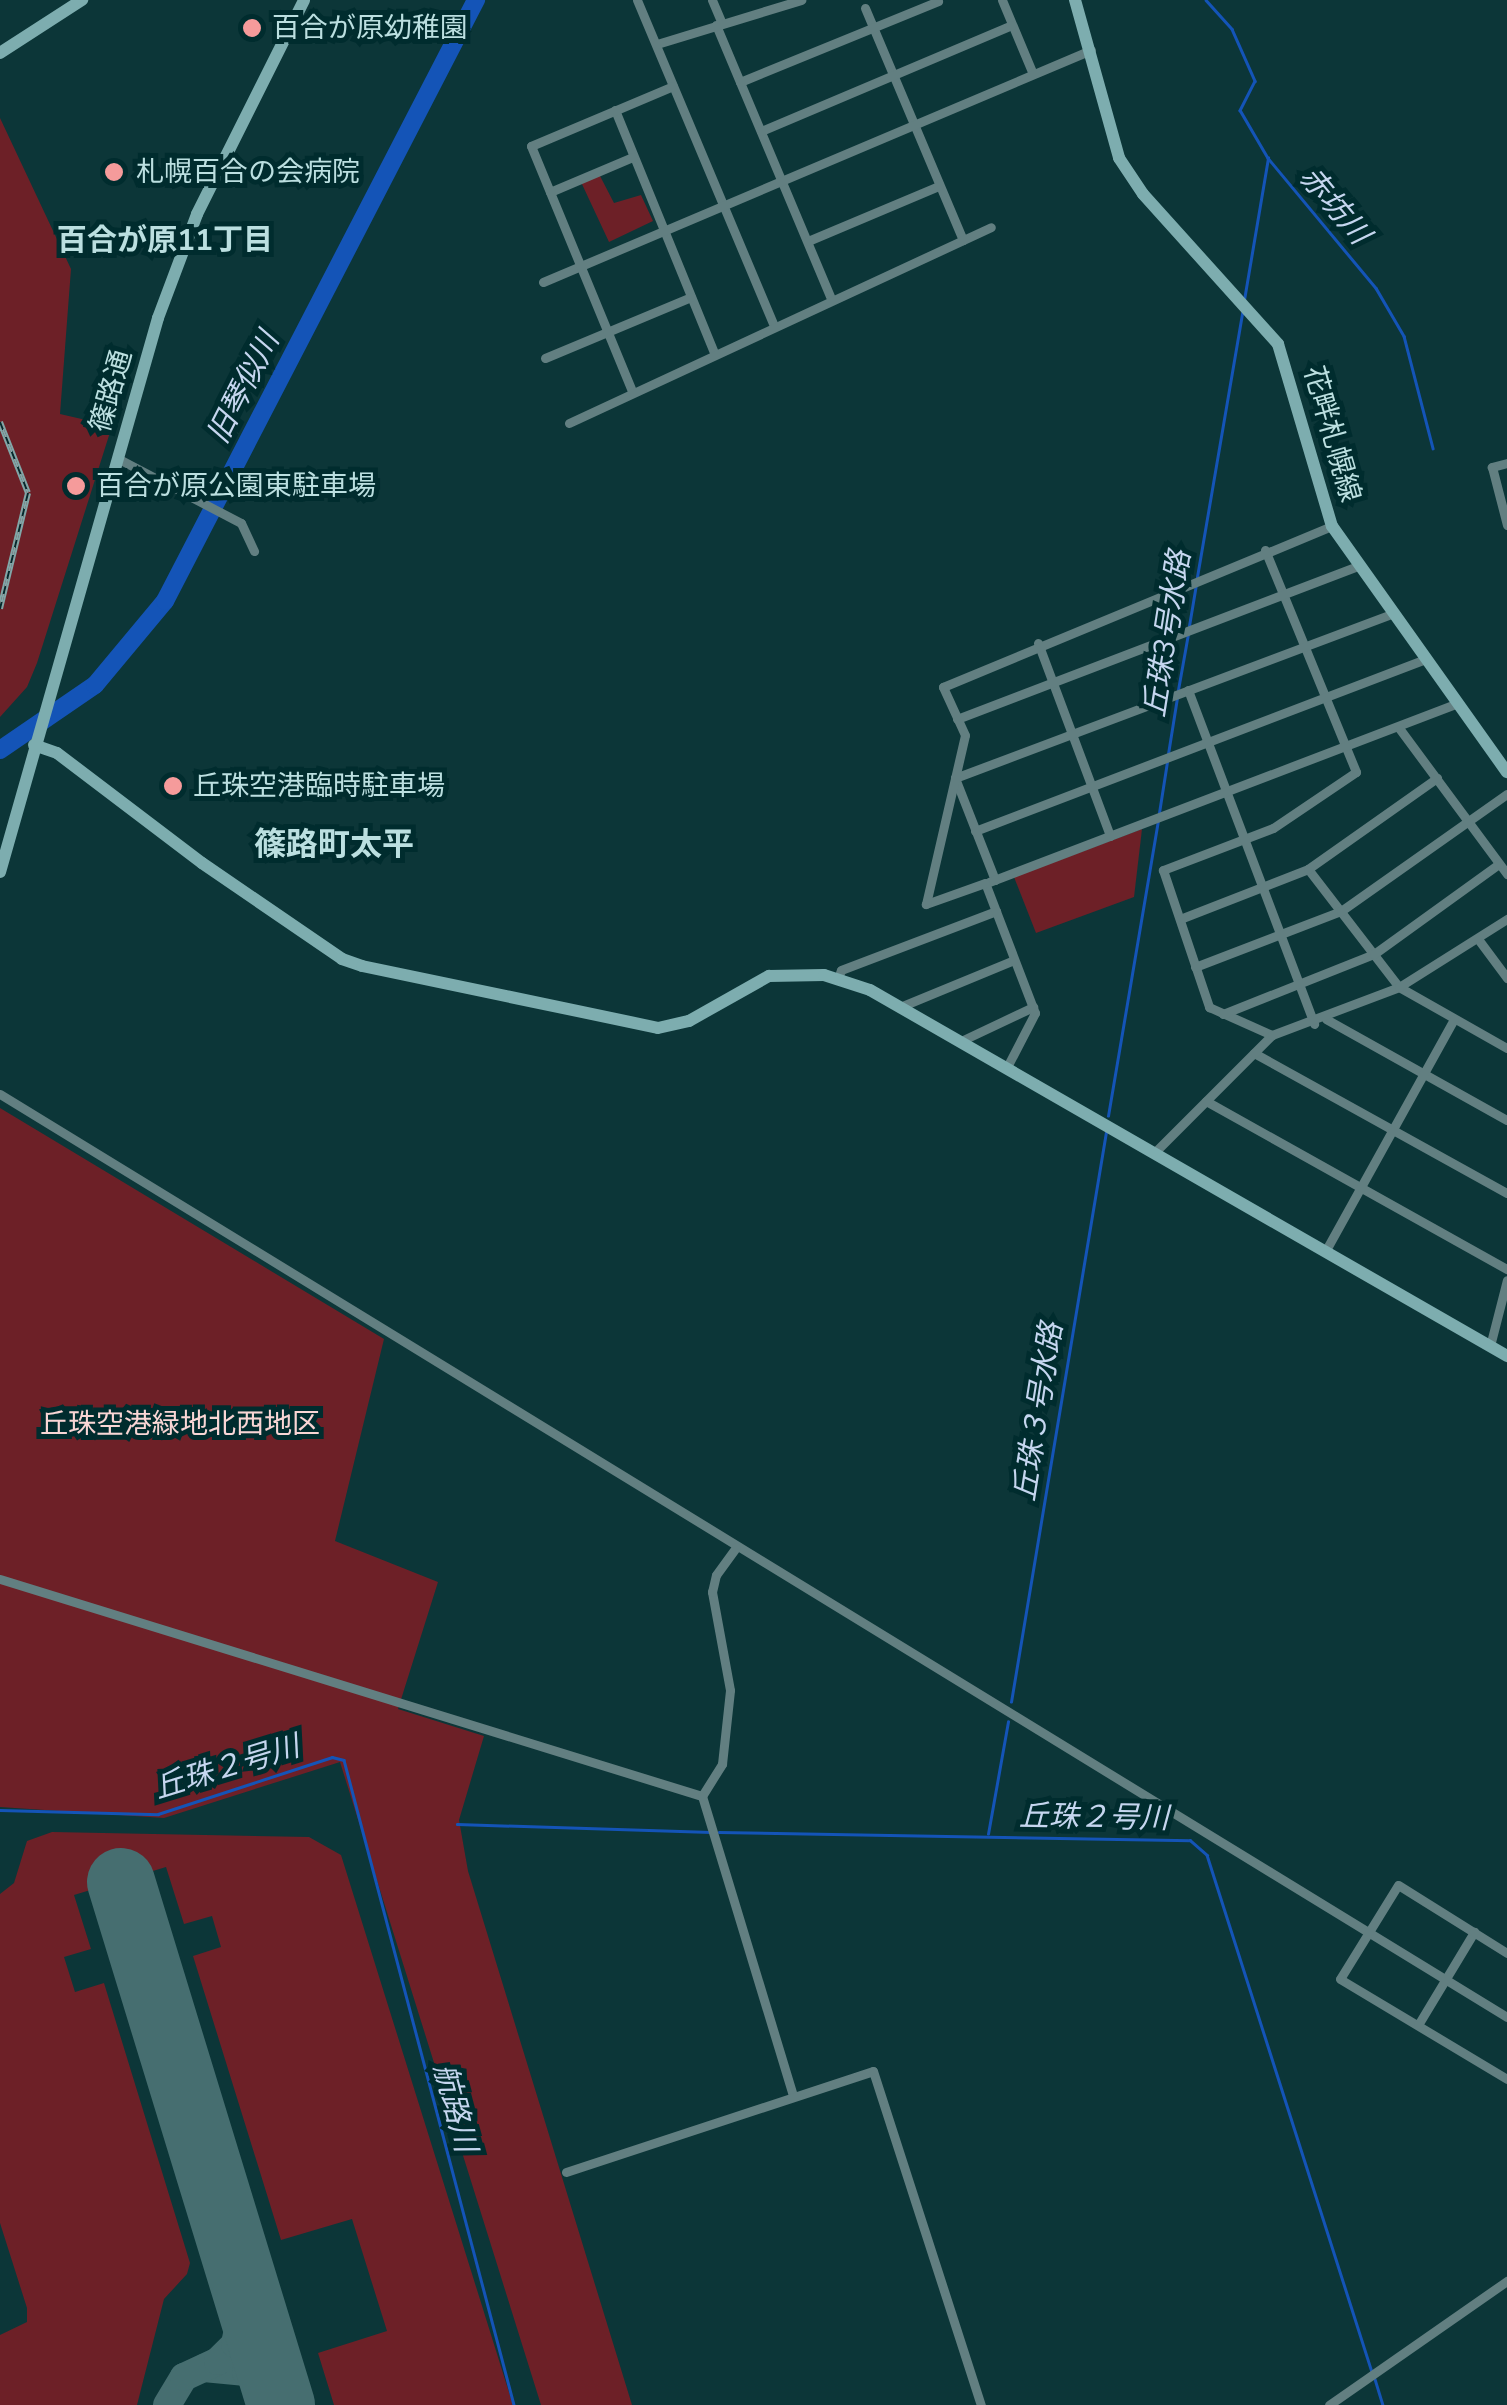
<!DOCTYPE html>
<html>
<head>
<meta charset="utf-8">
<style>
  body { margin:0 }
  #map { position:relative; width:1507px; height:2405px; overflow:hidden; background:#0c3638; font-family:"Nunito Sans","Noto Sans JP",sans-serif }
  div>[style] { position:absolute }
  .green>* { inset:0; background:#6d2027 }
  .stream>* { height:2.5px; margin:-1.25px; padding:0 1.25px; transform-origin:1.25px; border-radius:1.25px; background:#1454b7 }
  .river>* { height:18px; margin:-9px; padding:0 9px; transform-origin:9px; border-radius:9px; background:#1454b7 }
  .taxiway>* { height:28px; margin:-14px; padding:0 14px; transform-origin:14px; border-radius:14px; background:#466e70 }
  .runway>* { height:68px; margin:-34px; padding:0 34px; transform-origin:34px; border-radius:34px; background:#466e70 }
  .street>* { height:9px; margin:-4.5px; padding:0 4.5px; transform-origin:4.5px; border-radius:4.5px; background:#627f81 }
  .secondary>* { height:12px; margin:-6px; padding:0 6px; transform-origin:6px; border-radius:6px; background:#7dadaf }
  .rail>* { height:6px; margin-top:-3px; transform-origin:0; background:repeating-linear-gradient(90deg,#002c2e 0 8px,#81a7a8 0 16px); box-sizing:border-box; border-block:2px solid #81a7a8 }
  .dots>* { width:28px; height:28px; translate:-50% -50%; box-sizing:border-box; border:5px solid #002c2e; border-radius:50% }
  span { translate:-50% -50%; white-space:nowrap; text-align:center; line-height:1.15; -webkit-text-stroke:10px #002c2e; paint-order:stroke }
  .poi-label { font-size:28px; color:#bbdfe0 }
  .left { translate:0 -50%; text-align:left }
  .street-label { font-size:28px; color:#bbdfe0 }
  .park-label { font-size:28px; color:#f9d6d5 }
  .water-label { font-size:30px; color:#c5d6ef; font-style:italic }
  .neighbourhood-label { font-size:30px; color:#bbdfe0; font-weight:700 }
  .quarter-label { font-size:32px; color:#bbdfe0; font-weight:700 }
</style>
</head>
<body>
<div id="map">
  <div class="green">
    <div style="clip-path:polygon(0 118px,71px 269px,60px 414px,112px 426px,37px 663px,27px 687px,0 717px)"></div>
    <div style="clip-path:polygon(599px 174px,614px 203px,641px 195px,653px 221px,609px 242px,581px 182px)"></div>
    <div style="clip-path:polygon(1142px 829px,1134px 897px,1036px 933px,1014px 877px)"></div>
    <div style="clip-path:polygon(0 1108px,384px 1339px,335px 1541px,438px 1582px,398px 1709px,484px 1736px,459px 1820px,468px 1871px,632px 2405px,541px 2405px,340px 1762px,164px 1818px,0 1807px)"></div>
    <div style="clip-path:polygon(52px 1832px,309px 1837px,341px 1855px,513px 2405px,334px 2405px,318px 2353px,387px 2331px,352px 2219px,281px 2240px,193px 1956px,221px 1947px,212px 1916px,184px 1924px,166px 1867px,74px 1895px,91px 1949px,64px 1957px,75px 1992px,104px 1983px,190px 2263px,187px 2274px,164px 2299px,137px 2405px,0 2405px,0 2335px,27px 2322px,27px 2308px,0 2223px,0 1894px,14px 1883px,27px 1841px)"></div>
  </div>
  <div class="stream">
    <div style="left:1206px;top:0;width:39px;rotate:48deg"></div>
    <div style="left:1232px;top:29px;width:57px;rotate:66.1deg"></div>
    <div style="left:1255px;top:81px;width:33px;rotate:117deg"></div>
    <div style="left:1240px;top:110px;width:56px;rotate:59.7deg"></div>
    <div style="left:1268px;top:158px;width:169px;rotate:50.3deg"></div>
    <div style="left:1376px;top:288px;width:56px;rotate:59.7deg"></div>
    <div style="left:1404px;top:336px;width:116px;rotate:75.5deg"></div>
    <div style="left:1244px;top:300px;width:144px;rotate:-80.4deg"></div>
    <div style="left:1197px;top:577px;width:268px;rotate:-80.3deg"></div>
    <div style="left:1189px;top:626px;width:43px;rotate:-80.5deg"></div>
    <div style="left:1178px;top:690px;width:57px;rotate:-79.9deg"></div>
    <div style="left:1168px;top:754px;width:57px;rotate:-80.9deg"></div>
    <div style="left:1159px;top:813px;width:52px;rotate:-81.1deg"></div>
    <div style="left:1108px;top:1116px;width:299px;rotate:-80.4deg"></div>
    <div style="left:1011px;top:1702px;width:578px;rotate:-80.54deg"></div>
    <div style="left:0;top:1810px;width:158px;rotate:1.5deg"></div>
    <div style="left:158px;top:1814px;width:183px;rotate:-18.1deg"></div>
    <div style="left:332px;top:1757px;width:12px;rotate:14deg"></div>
    <div style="left:344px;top:1760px;width:667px;rotate:75.23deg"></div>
    <div style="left:457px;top:1824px;width:254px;rotate:1.8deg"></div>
    <div style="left:719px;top:1832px;width:471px;rotate:1deg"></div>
    <div style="left:1190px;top:1840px;width:23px;rotate:41deg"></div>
    <div style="left:1207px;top:1855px;width:543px;rotate:72.3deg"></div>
    <div style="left:988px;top:1834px;width:114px;rotate:-79.9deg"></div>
    <div style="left:1375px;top:2379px;width:27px;rotate:73deg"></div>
  </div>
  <div class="river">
    <div style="left:0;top:750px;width:115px;rotate:-34.4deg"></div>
    <div style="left:95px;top:685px;width:109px;rotate:-50.2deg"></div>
    <div style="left:165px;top:601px;width:677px;rotate:-62.64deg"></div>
  </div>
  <div class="taxiway">
    <div style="left:204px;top:2368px;width:42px;rotate:5.4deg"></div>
    <div style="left:246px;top:2372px;width:47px;rotate:44.1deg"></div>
    <div style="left:167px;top:2405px;width:33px;rotate:-59deg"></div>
    <div style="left:184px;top:2377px;width:38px;rotate:-25deg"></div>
    <div style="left:218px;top:2361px;width:24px;rotate:-45deg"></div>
    <div style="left:235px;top:2344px;width:55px;rotate:-78.5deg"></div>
  </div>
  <div class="runway">
    <div style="left:121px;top:1882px;width:547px;rotate:72.99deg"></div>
  </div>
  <div class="street">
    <div style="left:637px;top:0;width:351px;rotate:67.2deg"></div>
    <div style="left:712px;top:0;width:25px;rotate:67deg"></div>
    <div style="left:1002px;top:0;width:80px;rotate:67.3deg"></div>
    <div style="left:865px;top:8px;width:252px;rotate:67.1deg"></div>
    <div style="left:716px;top:25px;width:297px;rotate:67.2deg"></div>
    <div style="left:657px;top:44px;width:151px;rotate:-17deg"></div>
    <div style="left:740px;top:82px;width:214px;rotate:-22.2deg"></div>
    <div style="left:615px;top:110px;width:261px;rotate:67.8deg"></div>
    <div style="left:761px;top:131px;width:272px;rotate:-22.9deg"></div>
    <div style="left:550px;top:192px;width:90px;rotate:-22.9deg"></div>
    <div style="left:808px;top:241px;width:142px;rotate:-22.8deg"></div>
    <div style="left:543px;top:282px;width:595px;rotate:-22.95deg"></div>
    <div style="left:545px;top:358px;width:158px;rotate:-22.7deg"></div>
    <div style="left:632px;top:391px;width:265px;rotate:-112.4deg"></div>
    <div style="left:531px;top:146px;width:154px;rotate:-22.9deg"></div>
    <div style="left:569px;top:423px;width:465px;rotate:-24.9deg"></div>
    <div style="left:117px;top:458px;width:140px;rotate:27.7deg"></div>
    <div style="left:241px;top:523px;width:31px;rotate:65deg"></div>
    <div style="left:1507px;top:463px;width:16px;rotate:165deg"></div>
    <div style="left:1492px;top:467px;width:60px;rotate:75.5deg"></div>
    <div style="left:1265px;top:550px;width:240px;rotate:67.7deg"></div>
    <div style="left:1356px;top:772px;width:100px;rotate:146deg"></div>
    <div style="left:1273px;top:828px;width:118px;rotate:159.1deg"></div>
    <div style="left:1163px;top:870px;width:145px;rotate:71.4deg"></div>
    <div style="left:1209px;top:1007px;width:69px;rotate:24deg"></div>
    <div style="left:1038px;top:643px;width:206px;rotate:69.5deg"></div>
    <div style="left:1188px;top:690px;width:357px;rotate:69.3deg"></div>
    <div style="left:957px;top:719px;width:429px;rotate:-20.9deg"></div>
    <div style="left:1399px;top:728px;width:182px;rotate:53.5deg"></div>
    <div style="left:975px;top:831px;width:483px;rotate:-20.9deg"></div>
    <div style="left:1308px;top:869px;width:149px;rotate:52.4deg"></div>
    <div style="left:1399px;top:987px;width:124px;rotate:29.5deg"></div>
    <div style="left:995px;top:880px;width:110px;rotate:-111.4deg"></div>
    <div style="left:955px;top:778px;width:468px;rotate:-20.6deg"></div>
    <div style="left:989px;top:882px;width:502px;rotate:-20.89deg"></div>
    <div style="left:1180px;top:919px;width:137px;rotate:-21.3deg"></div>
    <div style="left:1308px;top:869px;width:158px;rotate:-35.2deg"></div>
    <div style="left:1478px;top:939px;width:49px;rotate:53.4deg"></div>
    <div style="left:1195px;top:967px;width:156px;rotate:-21deg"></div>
    <div style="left:1341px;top:911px;width:203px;rotate:-35.2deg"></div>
    <div style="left:838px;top:979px;width:9px;rotate:-72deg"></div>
    <div style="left:841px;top:970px;width:166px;rotate:-20.8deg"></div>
    <div style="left:900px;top:1007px;width:123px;rotate:-22.4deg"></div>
    <div style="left:1223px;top:1014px;width:162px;rotate:-21.7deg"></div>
    <div style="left:1374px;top:954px;width:154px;rotate:-35.8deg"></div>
    <div style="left:1326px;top:1019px;width:207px;rotate:29.2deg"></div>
    <div style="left:961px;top:1041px;width:80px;rotate:-25.3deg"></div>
    <div style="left:1254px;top:1053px;width:289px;rotate:29deg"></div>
    <div style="left:1007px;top:1067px;width:61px;rotate:-62.6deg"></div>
    <div style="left:1035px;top:1013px;width:139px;rotate:-111deg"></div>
    <div style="left:985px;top:883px;width:63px;rotate:160.4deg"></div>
    <div style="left:926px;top:904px;width:173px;rotate:-77deg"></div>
    <div style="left:965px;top:735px;width:53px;rotate:-114.6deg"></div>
    <div style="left:943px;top:687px;width:421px;rotate:-22.5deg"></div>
    <div style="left:0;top:1094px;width:1767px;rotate:31.49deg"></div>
    <div style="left:1206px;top:1101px;width:345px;rotate:29.2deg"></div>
    <div style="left:1156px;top:1151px;width:164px;rotate:-45deg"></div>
    <div style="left:1272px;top:1035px;width:136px;rotate:-20.7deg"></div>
    <div style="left:1399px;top:987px;width:128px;rotate:-32.2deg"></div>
    <div style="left:1326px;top:1250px;width:264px;rotate:-61deg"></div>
    <div style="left:1490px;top:1346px;width:68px;rotate:-75.6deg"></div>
    <div style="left:0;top:1579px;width:735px;rotate:17.18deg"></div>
    <div style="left:702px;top:1796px;width:313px;rotate:73.1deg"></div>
    <div style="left:702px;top:1796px;width:38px;rotate:-58deg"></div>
    <div style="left:722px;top:1764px;width:74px;rotate:-83.8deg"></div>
    <div style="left:730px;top:1690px;width:100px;rotate:-100.4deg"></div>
    <div style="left:712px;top:1592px;width:17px;rotate:-77deg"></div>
    <div style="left:716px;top:1575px;width:34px;rotate:-54deg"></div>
    <div style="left:1507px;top:1953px;width:128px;rotate:-148deg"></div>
    <div style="left:1398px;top:1885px;width:110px;rotate:121.7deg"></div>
    <div style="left:1340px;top:1979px;width:195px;rotate:30.9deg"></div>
    <div style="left:1418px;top:2025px;width:109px;rotate:-58.9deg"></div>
    <div style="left:566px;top:2172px;width:323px;rotate:-18.2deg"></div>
    <div style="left:873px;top:2071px;width:351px;rotate:72.1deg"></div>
    <div style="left:1329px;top:2405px;width:217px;rotate:-34.9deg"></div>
  </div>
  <div class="secondary">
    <div style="left:1075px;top:0;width:164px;rotate:74.4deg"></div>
    <div style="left:1119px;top:158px;width:43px;rotate:56.3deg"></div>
    <div style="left:1143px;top:194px;width:202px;rotate:48deg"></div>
    <div style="left:1278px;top:344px;width:190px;rotate:73.5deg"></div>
    <div style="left:1332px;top:526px;width:302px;rotate:54.6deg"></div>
    <div style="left:0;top:53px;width:98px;rotate:-32.9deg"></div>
    <div style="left:34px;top:745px;width:24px;rotate:19deg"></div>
    <div style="left:57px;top:753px;width:182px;rotate:37.2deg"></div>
    <div style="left:202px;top:863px;width:170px;rotate:34.4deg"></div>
    <div style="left:342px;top:959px;width:21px;rotate:19deg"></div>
    <div style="left:362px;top:966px;width:302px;rotate:11.8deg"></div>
    <div style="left:658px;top:1028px;width:32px;rotate:-13deg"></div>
    <div style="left:689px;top:1021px;width:92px;rotate:-29.4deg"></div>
    <div style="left:769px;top:976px;width:55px;rotate:-1deg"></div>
    <div style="left:824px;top:975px;width:48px;rotate:18.1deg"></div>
    <div style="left:870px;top:990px;width:735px;rotate:29.88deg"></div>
    <div style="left:0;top:872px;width:576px;rotate:-74.08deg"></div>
    <div style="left:158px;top:318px;width:111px;rotate:-69.4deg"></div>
    <div style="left:197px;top:214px;width:239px;rotate:-63.4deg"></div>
  </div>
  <div class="rail">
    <div style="left:0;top:422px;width:76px;rotate:68.5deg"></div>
    <div style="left:28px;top:493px;width:119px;rotate:103.6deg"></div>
  </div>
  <div class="dots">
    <div style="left:252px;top:28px;background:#f59b9b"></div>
    <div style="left:114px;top:172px;background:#f59b9b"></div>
    <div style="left:76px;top:486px;background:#f59b9b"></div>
    <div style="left:173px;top:786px;background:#f59b9b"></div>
  </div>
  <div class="poi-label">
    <span class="left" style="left:272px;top:28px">百合が原幼稚園</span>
    <span class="left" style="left:136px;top:172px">札幌百合の会病院</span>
    <span class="left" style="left:96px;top:486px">百合が原公園東駐車場</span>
    <span class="left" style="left:193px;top:786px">丘珠空港臨時駐車場</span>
  </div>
  <div class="street-label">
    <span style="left:111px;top:391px;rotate:-74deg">篠路通</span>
    <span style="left:1332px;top:434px;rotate:74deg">花畔札幌線</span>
  </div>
  <div class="park-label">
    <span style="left:180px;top:1424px">丘珠空港緑地北西地区</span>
  </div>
  <div class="water-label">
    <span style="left:1334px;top:206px;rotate:50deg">赤坊川</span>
    <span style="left:244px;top:388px;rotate:-63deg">旧琴似川</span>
    <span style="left:1168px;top:634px;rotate:-81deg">丘珠3号水路</span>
    <span style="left:1039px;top:1412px;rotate:-81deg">丘珠３号水路</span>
    <span style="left:227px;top:1768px;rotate:-17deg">丘珠２号川</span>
    <span style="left:1094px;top:1818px;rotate:1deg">丘珠２号川</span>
    <span style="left:454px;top:2108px;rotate:75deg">航路川</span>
  </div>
  <div class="neighbourhood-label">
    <span style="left:165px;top:241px">百合が原11丁目</span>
  </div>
  <div class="quarter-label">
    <span style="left:334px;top:845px">篠路町太平</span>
  </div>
</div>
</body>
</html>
